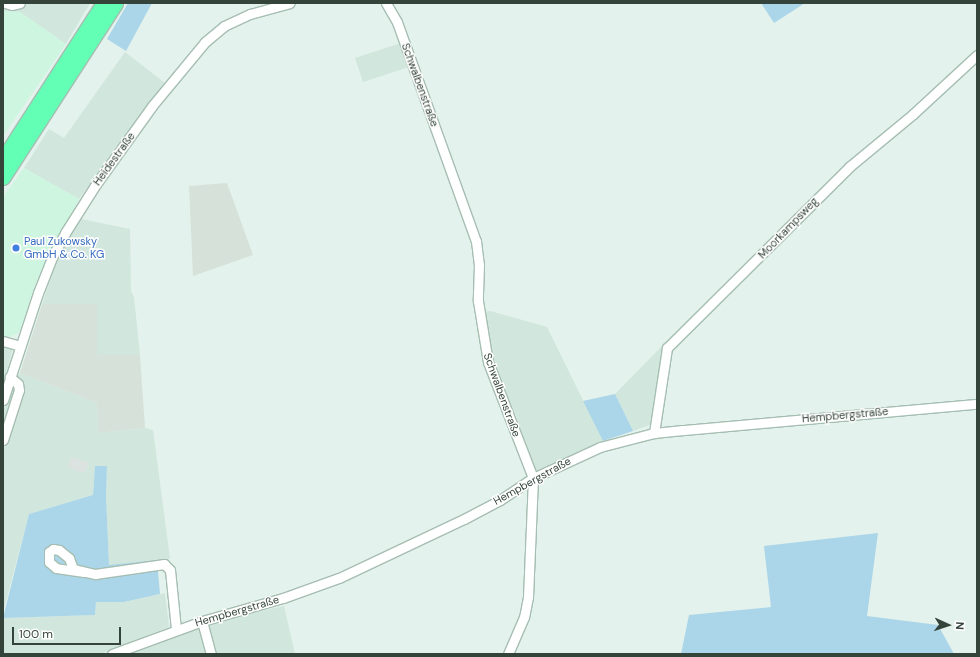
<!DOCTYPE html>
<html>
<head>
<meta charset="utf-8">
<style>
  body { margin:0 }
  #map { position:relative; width:980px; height:657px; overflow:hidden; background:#e3f2ec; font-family:"DM Sans",sans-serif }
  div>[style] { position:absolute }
  .residential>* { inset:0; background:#d1e6dd }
  .commercial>* { inset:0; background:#cdf5df }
  .industrial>* { inset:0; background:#d6e1da }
  .green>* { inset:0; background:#abd5e8 }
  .parking>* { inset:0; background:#dce2df }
  .roads { filter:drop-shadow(1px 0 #a6beb2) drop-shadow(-1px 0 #a6beb2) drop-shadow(0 1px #a6beb2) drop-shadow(0 -1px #a6beb2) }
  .minor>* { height:9px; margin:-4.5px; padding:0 4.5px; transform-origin:4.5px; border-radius:4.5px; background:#fff }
  .highway>* { height:13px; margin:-6.5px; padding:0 6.5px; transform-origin:6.5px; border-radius:6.5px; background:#62ffb4 }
  .dots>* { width:11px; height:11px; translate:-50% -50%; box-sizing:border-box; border:2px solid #fff; border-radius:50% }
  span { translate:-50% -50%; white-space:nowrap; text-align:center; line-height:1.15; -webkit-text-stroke:3px #fff; paint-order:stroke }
  .street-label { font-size:11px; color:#34443b }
  .shop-label { font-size:11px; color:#366cbe }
  .left { translate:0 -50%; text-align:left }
  .frame { position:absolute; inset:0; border:4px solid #34443b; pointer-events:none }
  .north { position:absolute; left:928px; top:605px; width:40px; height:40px; -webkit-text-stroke:3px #fff; paint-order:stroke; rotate:93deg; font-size:11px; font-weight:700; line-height:16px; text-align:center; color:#34443b }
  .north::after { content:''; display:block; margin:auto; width:14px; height:18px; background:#34443b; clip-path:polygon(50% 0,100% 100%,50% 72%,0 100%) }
  .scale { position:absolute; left:12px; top:627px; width:109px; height:18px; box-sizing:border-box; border:2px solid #34443b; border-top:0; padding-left:5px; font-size:12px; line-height:14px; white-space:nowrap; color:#34443b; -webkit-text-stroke:3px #fff; paint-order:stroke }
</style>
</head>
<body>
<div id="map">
  <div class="residential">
    <div style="clip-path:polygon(3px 3px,90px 3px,66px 44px,20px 12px,3px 11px)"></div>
    <div style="clip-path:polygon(401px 43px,409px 67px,363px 82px,355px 58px)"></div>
    <div style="clip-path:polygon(125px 52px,165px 83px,115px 148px,79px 199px,24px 168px,49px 129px,64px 138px)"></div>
    <div style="clip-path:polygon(81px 219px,130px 229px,131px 291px,134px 297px,140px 355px,97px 355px,97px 304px,42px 304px,58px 257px)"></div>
    <div style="clip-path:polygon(490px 311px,547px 327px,603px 441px,534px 472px,516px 415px,488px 362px,481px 312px)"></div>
    <div style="clip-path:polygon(663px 345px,650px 425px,633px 431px,615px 394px)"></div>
    <div style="clip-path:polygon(3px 346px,13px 349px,3px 383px)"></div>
    <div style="clip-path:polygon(20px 373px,97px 403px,98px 433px,145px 428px,153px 430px,170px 559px,109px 566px,106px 496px,107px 467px,95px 466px,93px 495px,29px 514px,3px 613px,3px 411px,13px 380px)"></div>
    <div style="clip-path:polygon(165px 593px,169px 627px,101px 654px,3px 654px,3px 618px,95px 615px,96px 602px,124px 602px)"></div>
    <div style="clip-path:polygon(284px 606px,295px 654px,121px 654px,209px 622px)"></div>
  </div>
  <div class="commercial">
    <div style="clip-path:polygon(3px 11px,20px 12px,66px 44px,3px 136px)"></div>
    <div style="clip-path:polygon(24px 168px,79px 199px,36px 282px,20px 330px,17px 334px,8px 337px,3px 335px,3px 197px)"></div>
  </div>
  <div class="industrial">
    <div style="clip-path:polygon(227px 183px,253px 255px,193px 276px,189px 186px)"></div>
    <div style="clip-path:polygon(42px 304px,97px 304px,97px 355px,140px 355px,145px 428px,98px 433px,97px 403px,20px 373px)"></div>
  </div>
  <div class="green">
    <div style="clip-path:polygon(128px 3px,152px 3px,126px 51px,107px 39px)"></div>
    <div style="clip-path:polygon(761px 3px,805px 3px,774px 23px)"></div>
    <div style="clip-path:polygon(615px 394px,633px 431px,603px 441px,583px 401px)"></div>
    <div style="clip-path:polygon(95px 466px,107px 466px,106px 496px,109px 565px,157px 560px,160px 594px,124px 602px,96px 602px,95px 615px,3px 618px,29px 514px,93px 495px)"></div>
    <div style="clip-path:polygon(878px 533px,867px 616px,938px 625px,954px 654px,681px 654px,689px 615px,771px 607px,764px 546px)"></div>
  </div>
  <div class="parking">
    <div style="clip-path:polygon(71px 457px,88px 462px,85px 473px,68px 468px)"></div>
  </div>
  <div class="roads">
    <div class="minor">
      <div style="left:5px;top:3px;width:7px;rotate:16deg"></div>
      <div style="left:12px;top:5px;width:8px;rotate:-14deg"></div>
      <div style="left:386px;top:3px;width:22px;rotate:60deg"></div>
      <div style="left:397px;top:22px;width:233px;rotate:70.2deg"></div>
      <div style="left:476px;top:241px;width:24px;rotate:83deg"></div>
      <div style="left:479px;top:265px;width:36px;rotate:92deg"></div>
      <div style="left:478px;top:301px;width:62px;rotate:80.7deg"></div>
      <div style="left:488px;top:362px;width:124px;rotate:68.8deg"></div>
      <div style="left:533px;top:478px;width:119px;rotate:92.4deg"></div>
      <div style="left:528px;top:597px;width:20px;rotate:101deg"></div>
      <div style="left:524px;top:617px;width:40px;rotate:113.4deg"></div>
      <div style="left:3px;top:341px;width:18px;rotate:16deg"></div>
      <div style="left:3px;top:400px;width:113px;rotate:-71.9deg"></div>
      <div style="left:38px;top:293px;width:41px;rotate:-68.5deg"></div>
      <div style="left:53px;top:255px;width:25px;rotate:-61deg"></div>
      <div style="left:65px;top:233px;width:58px;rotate:-57.7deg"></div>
      <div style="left:96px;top:184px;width:96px;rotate:-54.3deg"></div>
      <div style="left:152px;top:106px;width:83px;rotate:-50.4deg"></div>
      <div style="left:205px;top:42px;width:25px;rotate:-40deg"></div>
      <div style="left:224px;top:26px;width:29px;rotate:-25deg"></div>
      <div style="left:250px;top:14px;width:41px;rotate:-15.4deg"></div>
      <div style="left:654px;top:433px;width:86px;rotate:-81.3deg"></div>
      <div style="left:667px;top:348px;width:257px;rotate:-44.8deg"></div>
      <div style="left:849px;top:167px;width:83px;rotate:-39.6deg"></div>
      <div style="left:913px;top:114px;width:87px;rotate:-42.7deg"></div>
      <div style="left:3px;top:440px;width:52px;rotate:-72.3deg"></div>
      <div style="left:19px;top:390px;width:6px;rotate:-99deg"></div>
      <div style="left:18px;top:384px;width:11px;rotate:-139deg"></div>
      <div style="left:84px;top:572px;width:28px;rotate:-172deg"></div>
      <div style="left:56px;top:568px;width:9px;rotate:-139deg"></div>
      <div style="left:49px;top:562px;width:10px;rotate:-90deg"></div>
      <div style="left:49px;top:552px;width:5px;rotate:-37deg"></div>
      <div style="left:53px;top:549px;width:6px;rotate:9deg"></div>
      <div style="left:59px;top:550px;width:13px;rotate:39deg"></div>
      <div style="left:69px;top:558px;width:12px;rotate:70deg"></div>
      <div style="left:73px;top:569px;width:23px;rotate:13deg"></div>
      <div style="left:95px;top:574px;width:70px;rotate:-8.2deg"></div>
      <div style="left:164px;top:564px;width:8px;rotate:45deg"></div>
      <div style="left:170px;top:570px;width:59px;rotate:84.2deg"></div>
      <div style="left:202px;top:621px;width:34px;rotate:75deg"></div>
      <div style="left:112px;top:654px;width:96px;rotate:-20.1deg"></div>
      <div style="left:202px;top:621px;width:84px;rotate:-15.9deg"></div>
      <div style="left:283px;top:598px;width:59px;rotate:-19.7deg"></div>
      <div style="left:339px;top:578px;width:138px;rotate:-25.3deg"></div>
      <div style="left:464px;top:519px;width:41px;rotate:-27.8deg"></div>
      <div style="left:500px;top:500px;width:40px;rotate:-34deg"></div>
      <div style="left:533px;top:478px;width:74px;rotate:-24.8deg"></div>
      <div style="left:600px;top:447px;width:56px;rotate:-14.5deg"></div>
      <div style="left:654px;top:433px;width:29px;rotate:-6deg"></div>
      <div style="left:683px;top:430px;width:295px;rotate:-5.1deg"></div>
    </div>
    <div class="highway">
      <div style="left:3px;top:158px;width:184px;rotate:-57.2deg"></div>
      <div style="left:3px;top:178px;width:208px;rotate:-57.1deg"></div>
    </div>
  </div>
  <div class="dots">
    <div style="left:16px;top:248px;background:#3f7fe0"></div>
  </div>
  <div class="street-label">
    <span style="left:420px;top:85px;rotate:70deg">Schwalbenstraße</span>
    <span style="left:114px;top:159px;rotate:-54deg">Heidestraße</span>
    <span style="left:788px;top:228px;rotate:-46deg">Moorkampsweg</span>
    <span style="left:502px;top:395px;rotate:70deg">Schwalbenstraße</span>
    <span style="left:845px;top:415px;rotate:-5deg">Hempbergstraße</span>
    <span style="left:532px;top:481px;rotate:-29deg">Hempbergstraße</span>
    <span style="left:237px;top:611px;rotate:-16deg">Hempbergstraße</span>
  </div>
  <div class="shop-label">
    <span class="left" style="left:24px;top:248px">Paul Zukowsky<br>GmbH &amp; Co. KG</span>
  </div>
  <div class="frame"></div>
  <div class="north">N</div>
  <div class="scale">100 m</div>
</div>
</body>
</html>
